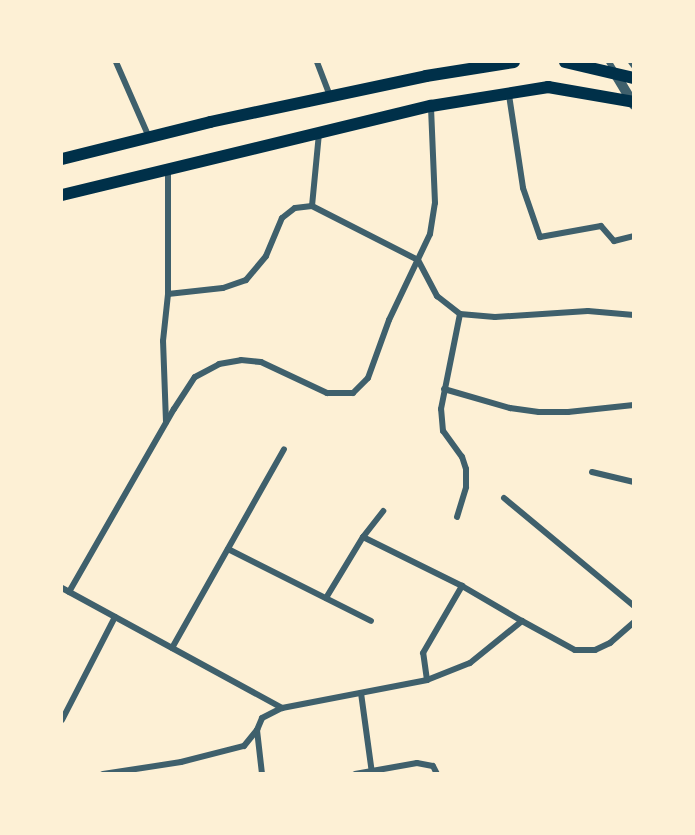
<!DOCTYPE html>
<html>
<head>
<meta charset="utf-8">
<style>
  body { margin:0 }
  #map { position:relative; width:695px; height:835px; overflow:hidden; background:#fdf0d5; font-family:Poppins,sans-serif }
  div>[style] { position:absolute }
  .minor>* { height:6px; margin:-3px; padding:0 3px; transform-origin:3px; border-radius:3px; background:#3f606c }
  .tertiary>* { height:10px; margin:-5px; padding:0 5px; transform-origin:5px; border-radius:5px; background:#3f606c }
  .secondary>* { height:12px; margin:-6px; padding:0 6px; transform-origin:6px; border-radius:6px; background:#003049 }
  span { translate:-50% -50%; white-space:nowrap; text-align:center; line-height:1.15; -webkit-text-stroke:6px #fdf0d5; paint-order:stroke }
  .frame { position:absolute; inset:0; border:63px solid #fdf0d5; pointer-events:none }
</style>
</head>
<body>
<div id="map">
  <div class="minor">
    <div style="left:116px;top:62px;width:82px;rotate:66.3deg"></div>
    <div style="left:317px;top:62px;width:36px;rotate:69deg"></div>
    <div style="left:609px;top:62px;width:12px;rotate:59deg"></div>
    <div style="left:631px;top:62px;width:5px;rotate:53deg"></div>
    <div style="left:509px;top:95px;width:94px;rotate:81.4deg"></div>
    <div style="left:523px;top:188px;width:52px;rotate:70.9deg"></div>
    <div style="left:540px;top:237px;width:62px;rotate:-10.2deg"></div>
    <div style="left:601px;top:226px;width:20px;rotate:49deg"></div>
    <div style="left:614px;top:241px;width:21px;rotate:-14deg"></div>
    <div style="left:312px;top:206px;width:119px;rotate:27deg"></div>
    <div style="left:418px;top:260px;width:41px;rotate:62.2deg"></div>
    <div style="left:437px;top:296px;width:29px;rotate:38deg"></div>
    <div style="left:460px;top:314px;width:35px;rotate:5deg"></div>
    <div style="left:495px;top:317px;width:93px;rotate:-3.7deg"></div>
    <div style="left:588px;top:311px;width:46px;rotate:5deg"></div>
    <div style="left:168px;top:294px;width:55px;rotate:-6.2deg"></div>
    <div style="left:223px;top:288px;width:24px;rotate:-19deg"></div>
    <div style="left:246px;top:280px;width:31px;rotate:-50deg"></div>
    <div style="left:266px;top:256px;width:41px;rotate:-67.2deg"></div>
    <div style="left:282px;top:218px;width:16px;rotate:-38deg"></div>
    <div style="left:295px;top:208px;width:17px;rotate:-7deg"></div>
    <div style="left:312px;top:206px;width:73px;rotate:-84.5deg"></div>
    <div style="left:444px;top:389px;width:69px;rotate:16.1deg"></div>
    <div style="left:510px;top:408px;width:29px;rotate:8deg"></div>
    <div style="left:539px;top:412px;width:29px"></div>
    <div style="left:568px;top:412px;width:66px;rotate:-6.1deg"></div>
    <div style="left:166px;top:422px;width:81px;rotate:-92.1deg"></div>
    <div style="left:163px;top:341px;width:47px;rotate:-83.9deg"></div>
    <div style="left:168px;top:294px;width:125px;rotate:-90deg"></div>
    <div style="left:592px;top:472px;width:43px;rotate:13.4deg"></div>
    <div style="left:504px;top:498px;width:169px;rotate:39.7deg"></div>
    <div style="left:457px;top:517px;width:31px;rotate:-73deg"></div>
    <div style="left:466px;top:487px;width:18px;rotate:-90deg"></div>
    <div style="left:466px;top:469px;width:13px;rotate:-108deg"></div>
    <div style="left:462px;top:457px;width:32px;rotate:-126deg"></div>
    <div style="left:443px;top:431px;width:22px;rotate:-95deg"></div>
    <div style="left:441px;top:409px;width:97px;rotate:-78.7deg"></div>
    <div style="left:363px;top:537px;width:110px;rotate:26.3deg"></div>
    <div style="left:462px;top:586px;width:69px;rotate:30.3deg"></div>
    <div style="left:228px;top:549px;width:160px;rotate:26.7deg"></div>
    <div style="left:62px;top:588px;width:251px;rotate:28.6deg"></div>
    <div style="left:69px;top:592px;width:211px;rotate:-60.2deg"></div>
    <div style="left:174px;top:409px;width:38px;rotate:-57deg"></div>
    <div style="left:195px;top:377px;width:27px;rotate:-28deg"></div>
    <div style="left:219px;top:364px;width:22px;rotate:-10deg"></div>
    <div style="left:241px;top:360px;width:20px;rotate:6deg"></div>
    <div style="left:261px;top:362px;width:73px;rotate:25.2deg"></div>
    <div style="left:327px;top:393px;width:26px"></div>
    <div style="left:353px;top:393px;width:21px;rotate:-45deg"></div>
    <div style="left:368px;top:378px;width:62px;rotate:-70.1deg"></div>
    <div style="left:389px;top:320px;width:95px;rotate:-64.5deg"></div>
    <div style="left:430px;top:234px;width:31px;rotate:-81deg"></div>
    <div style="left:435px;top:203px;width:97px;rotate:-92.4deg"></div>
    <div style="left:326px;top:598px;width:71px;rotate:-58.8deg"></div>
    <div style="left:363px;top:537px;width:33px;rotate:-52deg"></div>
    <div style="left:172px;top:648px;width:228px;rotate:-60.6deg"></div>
    <div style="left:427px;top:680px;width:27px;rotate:-98deg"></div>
    <div style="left:423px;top:653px;width:78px;rotate:-59.8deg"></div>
    <div style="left:361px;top:693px;width:81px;rotate:82.2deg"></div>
    <div style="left:62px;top:720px;width:116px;rotate:-62.8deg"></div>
    <div style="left:257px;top:730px;width:44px;rotate:83.5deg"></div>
    <div style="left:103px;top:774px;width:79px;rotate:-8.7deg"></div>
    <div style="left:181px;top:762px;width:65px;rotate:-14.3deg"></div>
    <div style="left:244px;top:746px;width:21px;rotate:-51deg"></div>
    <div style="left:257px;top:730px;width:13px;rotate:-67deg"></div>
    <div style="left:262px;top:718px;width:22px;rotate:-27deg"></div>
    <div style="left:282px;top:708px;width:148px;rotate:-10.9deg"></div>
    <div style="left:427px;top:680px;width:46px;rotate:-21.6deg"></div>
    <div style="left:470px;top:663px;width:67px;rotate:-38.9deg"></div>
    <div style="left:522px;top:621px;width:60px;rotate:28.7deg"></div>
    <div style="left:575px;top:650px;width:20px"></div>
    <div style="left:595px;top:650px;width:17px;rotate:-25deg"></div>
    <div style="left:610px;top:643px;width:32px;rotate:-41deg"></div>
    <div style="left:355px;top:774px;width:63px;rotate:-10.1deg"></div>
    <div style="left:417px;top:763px;width:16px;rotate:11deg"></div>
    <div style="left:433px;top:766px;width:9px;rotate:63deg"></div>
  </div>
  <div class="tertiary">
    <div style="left:616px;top:75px;width:35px;rotate:59deg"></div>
  </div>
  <div class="secondary">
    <div style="left:565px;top:62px;width:71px;rotate:13.1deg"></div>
    <div style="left:62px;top:159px;width:153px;rotate:-14deg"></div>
    <div style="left:210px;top:122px;width:221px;rotate:-12deg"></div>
    <div style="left:426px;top:76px;width:89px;rotate:-9deg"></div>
    <div style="left:62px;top:195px;width:380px;rotate:-13.6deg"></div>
    <div style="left:431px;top:106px;width:119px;rotate:-9.2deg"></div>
    <div style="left:548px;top:87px;width:87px;rotate:9.9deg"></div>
  </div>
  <div class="frame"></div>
</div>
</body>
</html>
